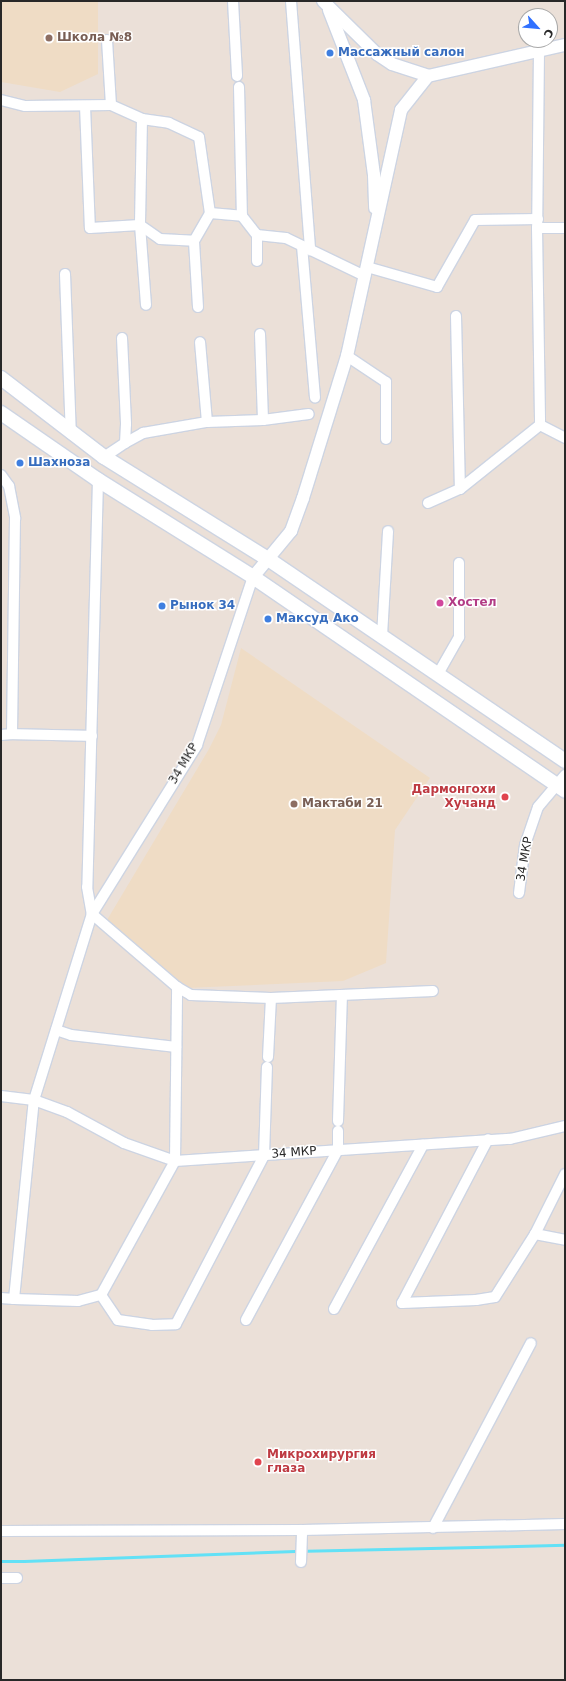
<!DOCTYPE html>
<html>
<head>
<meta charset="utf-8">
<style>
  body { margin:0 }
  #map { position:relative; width:566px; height:1681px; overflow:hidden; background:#ebe0d8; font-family:"DejaVu Sans",sans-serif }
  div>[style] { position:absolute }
  .education>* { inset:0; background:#efdcc5 }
  .stream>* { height:3px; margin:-1.5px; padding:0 1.5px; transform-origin:1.5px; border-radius:1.5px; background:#62e1f6 }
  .roads { filter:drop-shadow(1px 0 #cdd4e2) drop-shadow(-1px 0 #cdd4e2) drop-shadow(0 1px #cdd4e2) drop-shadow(0 -1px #cdd4e2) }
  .minor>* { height:10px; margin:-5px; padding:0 5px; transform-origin:5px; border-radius:5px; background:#fff }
  .tertiary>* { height:12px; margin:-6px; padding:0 6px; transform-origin:6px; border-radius:6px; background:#fff }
  .secondary>* { height:14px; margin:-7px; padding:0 7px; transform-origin:7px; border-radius:7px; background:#fff }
  .dots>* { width:11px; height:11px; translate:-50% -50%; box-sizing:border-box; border:2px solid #fff; border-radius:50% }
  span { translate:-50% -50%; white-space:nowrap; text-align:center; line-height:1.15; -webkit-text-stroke:3px #fff; paint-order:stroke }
  .education-label { font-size:12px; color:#785e54; font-weight:700 }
  .left { translate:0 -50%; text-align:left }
  .shop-label { font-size:12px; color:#366cbe; font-weight:700 }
  .hotel-label { font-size:12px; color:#b23c85; font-weight:700 }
  .street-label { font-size:12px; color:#282828 }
  .health-label { font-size:12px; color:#be3a42; font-weight:700 }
  .right { translate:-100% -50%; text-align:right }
  .frame { position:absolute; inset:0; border:2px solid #282828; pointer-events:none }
  .north { position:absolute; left:518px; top:8px; width:40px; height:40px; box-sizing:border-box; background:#fff; border:1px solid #a9a9a9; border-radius:50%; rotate:117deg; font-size:11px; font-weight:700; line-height:16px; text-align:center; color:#282828 }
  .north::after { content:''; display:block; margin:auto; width:14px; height:18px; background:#3171ff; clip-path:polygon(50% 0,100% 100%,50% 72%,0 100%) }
</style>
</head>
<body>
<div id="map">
  <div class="education">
    <div style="clip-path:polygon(1px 1px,98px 1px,98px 74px,60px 92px,1px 82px)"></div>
    <div style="clip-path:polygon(241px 648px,430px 778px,395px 830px,386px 963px,343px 981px,186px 988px,107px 920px,209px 749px,221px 725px)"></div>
  </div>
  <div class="stream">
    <div style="left:1px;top:1561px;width:23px"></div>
    <div style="left:24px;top:1561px;width:271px;rotate:-2.1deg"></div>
    <div style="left:295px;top:1551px;width:270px;rotate:-1.3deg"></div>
  </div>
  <div class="roads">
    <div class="minor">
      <div style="left:233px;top:1px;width:75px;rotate:86.9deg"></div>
      <div style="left:291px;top:1px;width:250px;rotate:85.6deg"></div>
      <div style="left:107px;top:40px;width:65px;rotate:86.5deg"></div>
      <div style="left:539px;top:51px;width:177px;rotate:90.6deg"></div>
      <div style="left:537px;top:228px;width:197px;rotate:89.1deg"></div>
      <div style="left:239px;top:87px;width:129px;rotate:88.7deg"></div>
      <div style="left:1px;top:100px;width:25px;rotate:14deg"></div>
      <div style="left:25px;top:106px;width:86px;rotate:-0.7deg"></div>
      <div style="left:111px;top:105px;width:34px;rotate:24deg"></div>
      <div style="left:142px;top:119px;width:27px;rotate:8deg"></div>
      <div style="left:169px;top:123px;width:33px;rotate:25deg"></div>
      <div style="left:199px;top:137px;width:77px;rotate:81.8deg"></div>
      <div style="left:210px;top:213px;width:32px;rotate:5deg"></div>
      <div style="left:242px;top:216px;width:24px;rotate:52deg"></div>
      <div style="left:257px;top:235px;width:29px;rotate:6deg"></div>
      <div style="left:286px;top:238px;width:88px;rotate:25.7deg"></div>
      <div style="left:85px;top:106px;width:122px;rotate:87.7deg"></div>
      <div style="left:90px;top:228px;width:50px;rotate:-3.4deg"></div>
      <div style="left:140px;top:225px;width:24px;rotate:35deg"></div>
      <div style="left:160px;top:239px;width:34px;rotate:3deg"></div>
      <div style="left:142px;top:119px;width:106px;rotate:91.1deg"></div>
      <div style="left:140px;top:225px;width:80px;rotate:85.7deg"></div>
      <div style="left:537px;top:228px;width:28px"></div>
      <div style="left:257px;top:235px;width:26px;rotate:90deg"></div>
      <div style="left:302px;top:246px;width:152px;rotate:85.1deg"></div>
      <div style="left:367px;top:267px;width:73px;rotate:15.9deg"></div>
      <div style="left:437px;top:287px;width:77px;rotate:-60.4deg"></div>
      <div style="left:475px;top:220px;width:63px;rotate:-0.9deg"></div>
      <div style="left:65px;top:274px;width:160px;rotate:87.9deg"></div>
      <div style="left:198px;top:307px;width:66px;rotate:-93.5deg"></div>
      <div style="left:194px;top:241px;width:32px;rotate:-60deg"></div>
      <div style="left:456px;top:316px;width:173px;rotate:88.7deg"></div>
      <div style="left:260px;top:334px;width:86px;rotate:88deg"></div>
      <div style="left:122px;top:338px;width:86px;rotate:87.3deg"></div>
      <div style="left:126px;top:424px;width:19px;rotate:93deg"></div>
      <div style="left:347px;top:356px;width:47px;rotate:33.7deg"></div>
      <div style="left:386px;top:382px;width:57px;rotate:90deg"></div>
      <div style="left:207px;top:422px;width:56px;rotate:-2deg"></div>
      <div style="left:263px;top:420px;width:46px;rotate:-7.4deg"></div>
      <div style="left:540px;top:425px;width:28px;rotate:27deg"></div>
      <div style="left:104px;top:457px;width:25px;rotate:-34deg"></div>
      <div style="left:125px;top:443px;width:21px;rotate:-29deg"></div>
      <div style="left:143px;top:433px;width:65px;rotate:-9.8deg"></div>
      <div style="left:207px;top:422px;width:80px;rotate:-95deg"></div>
      <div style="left:1px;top:475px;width:14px;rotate:54deg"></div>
      <div style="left:9px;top:486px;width:33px;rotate:79deg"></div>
      <div style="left:15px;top:518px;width:216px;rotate:90.8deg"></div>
      <div style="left:98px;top:480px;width:407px;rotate:91.5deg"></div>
      <div style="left:87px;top:887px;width:27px;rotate:80deg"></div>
      <div style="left:92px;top:914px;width:112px;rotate:40.7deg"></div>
      <div style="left:177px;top:987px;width:16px;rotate:30deg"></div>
      <div style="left:191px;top:995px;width:80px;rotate:2.1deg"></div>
      <div style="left:271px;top:998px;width:162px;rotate:-2.5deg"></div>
      <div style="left:428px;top:503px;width:35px;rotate:-24deg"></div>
      <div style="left:460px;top:489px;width:102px;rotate:-38.7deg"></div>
      <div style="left:382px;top:636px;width:105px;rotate:-86.7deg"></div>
      <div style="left:438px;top:674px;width:43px;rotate:-60.4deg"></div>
      <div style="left:459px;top:637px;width:74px;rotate:-90deg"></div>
      <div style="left:1px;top:735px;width:11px;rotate:-5deg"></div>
      <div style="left:12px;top:734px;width:80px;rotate:1.4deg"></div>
      <div style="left:519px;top:893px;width:48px;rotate:-82.9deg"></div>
      <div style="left:525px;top:845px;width:40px;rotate:-71.1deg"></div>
      <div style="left:538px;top:807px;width:42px;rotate:-49.8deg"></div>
      <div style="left:56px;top:1030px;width:16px;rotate:18deg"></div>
      <div style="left:71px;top:1035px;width:106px;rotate:6.5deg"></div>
      <div style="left:268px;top:1057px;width:59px;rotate:-87.1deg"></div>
      <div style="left:1px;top:1096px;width:33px;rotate:7deg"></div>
      <div style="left:34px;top:1100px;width:195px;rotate:-72.7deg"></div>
      <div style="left:92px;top:914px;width:199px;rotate:-58.1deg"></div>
      <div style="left:197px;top:745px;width:177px;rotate:-71.6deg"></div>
      <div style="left:338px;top:1121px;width:126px;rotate:-88.2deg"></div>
      <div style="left:535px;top:1234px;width:67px;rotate:-63.4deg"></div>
      <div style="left:101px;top:1295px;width:153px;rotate:-61.1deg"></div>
      <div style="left:175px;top:1161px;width:174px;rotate:-89.3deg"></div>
      <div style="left:1px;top:1298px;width:13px;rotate:4deg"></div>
      <div style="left:14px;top:1299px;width:200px;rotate:-84.3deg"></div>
      <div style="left:34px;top:1100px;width:35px;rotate:20deg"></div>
      <div style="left:67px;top:1112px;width:65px;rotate:28.5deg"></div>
      <div style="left:124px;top:1143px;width:54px;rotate:19.4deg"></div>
      <div style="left:175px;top:1161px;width:336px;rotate:-3.8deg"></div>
      <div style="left:510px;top:1139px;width:57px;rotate:-13.3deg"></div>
      <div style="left:14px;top:1299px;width:64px;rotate:1.8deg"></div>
      <div style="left:78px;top:1301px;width:24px;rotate:-15deg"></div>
      <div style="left:101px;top:1295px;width:30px;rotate:56deg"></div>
      <div style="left:118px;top:1320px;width:34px;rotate:8deg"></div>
      <div style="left:152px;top:1325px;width:24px;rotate:-2deg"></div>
      <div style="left:176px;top:1324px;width:190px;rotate:-62.4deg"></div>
      <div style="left:264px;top:1156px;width:89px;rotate:-88.1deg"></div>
      <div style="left:402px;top:1303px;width:74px;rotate:-2.3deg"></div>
      <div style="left:476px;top:1300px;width:19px;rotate:-9deg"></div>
      <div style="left:495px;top:1297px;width:75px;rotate:-57.6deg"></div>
      <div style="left:535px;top:1234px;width:31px;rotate:11deg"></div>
      <div style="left:402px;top:1303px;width:185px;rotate:-62.3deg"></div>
      <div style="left:334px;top:1309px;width:187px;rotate:-61.5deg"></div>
      <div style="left:246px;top:1320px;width:193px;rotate:-61.6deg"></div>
      <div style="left:338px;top:1150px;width:19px;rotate:-90deg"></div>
      <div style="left:433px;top:1528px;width:209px;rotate:-62.1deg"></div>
      <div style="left:1px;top:1531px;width:301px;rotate:-0.2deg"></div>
      <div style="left:302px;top:1530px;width:263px;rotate:-1.3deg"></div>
      <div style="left:301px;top:1562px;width:32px;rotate:-88deg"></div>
      <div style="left:1px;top:1578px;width:16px"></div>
    </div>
    <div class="tertiary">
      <div style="left:323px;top:1px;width:76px;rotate:44.5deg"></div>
      <div style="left:377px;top:54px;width:18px;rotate:34deg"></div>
      <div style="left:392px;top:64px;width:38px;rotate:18deg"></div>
      <div style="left:428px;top:76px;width:140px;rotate:-12.8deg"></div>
      <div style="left:329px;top:10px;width:97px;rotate:68.7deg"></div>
      <div style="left:364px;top:100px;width:76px;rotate:82.4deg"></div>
      <div style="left:374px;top:175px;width:33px;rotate:88deg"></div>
      <div style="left:253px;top:577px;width:60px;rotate:-50.4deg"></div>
      <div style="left:291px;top:531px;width:35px;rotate:-70deg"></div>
      <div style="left:303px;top:498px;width:149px;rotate:-72.8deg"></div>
      <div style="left:347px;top:356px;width:252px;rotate:-77.6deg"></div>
      <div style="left:401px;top:110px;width:43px;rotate:-51.5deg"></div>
    </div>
    <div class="secondary">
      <div style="left:1px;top:378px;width:130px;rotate:37.5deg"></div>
      <div style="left:104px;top:457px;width:193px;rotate:31.9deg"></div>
      <div style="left:268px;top:559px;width:359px;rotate:34.2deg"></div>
      <div style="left:1px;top:413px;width:118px;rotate:34.6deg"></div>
      <div style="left:98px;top:480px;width:183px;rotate:32deg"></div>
      <div style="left:253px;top:577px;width:378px;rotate:34.4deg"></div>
    </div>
  </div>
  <div class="dots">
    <div style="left:49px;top:38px;background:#8d6e63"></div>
    <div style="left:330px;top:53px;background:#3f7fe0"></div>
    <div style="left:20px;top:463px;background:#3f7fe0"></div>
    <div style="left:440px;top:603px;background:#d1479c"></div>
    <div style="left:162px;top:606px;background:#3f7fe0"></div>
    <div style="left:268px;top:619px;background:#3f7fe0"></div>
    <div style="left:505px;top:797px;background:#e0444e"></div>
    <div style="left:294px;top:804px;background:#8d6e63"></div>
    <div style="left:258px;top:1462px;background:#e0444e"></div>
  </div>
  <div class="education-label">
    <span class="left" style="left:57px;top:38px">Школа №8</span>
    <span class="left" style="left:302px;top:804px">Мактаби 21</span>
  </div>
  <div class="shop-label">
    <span class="left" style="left:338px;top:53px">Массажный салон</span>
    <span class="left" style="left:28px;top:463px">Шахноза</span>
    <span class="left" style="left:170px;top:606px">Рынок 34</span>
    <span class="left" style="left:276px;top:619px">Максуд Ако</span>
  </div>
  <div class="hotel-label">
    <span class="left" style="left:448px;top:603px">Хостел</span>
  </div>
  <div class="street-label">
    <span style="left:184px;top:764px;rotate:-59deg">34 МКР</span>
    <span style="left:525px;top:859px;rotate:-80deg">34 МКР</span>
    <span style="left:294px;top:1153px;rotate:-4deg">34 МКР</span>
  </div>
  <div class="health-label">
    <span class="right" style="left:496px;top:797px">Дармонгохи<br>Хучанд</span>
    <span class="left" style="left:267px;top:1462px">Микрохирургия<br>глаза</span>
  </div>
  <div class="frame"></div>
  <div class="north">С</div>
</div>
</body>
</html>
